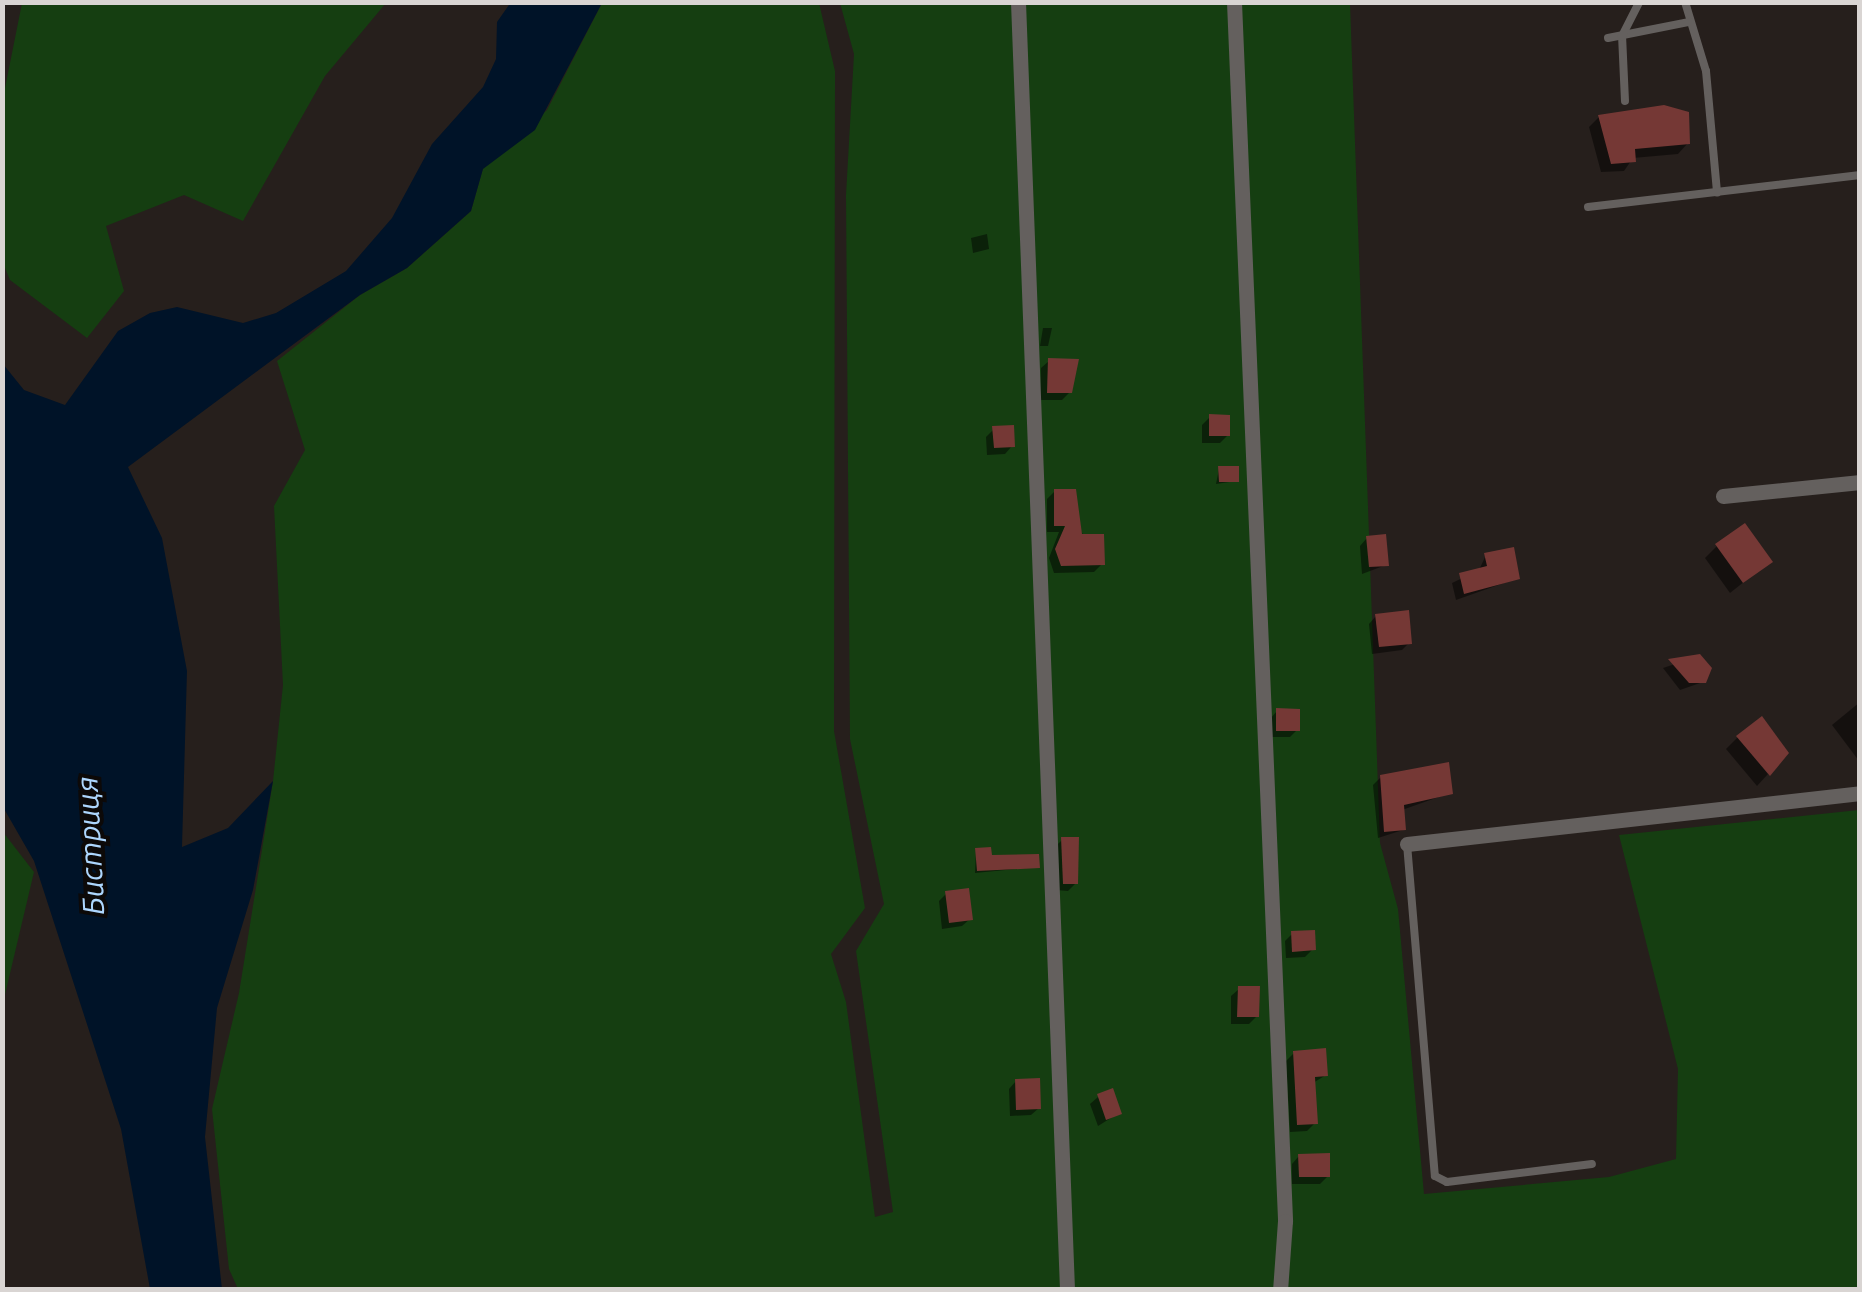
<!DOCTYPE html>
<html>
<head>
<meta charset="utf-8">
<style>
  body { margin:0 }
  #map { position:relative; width:1862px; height:1292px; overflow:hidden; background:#261f1c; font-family:Ubuntu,sans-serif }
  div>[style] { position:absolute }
  .green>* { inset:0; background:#153e11 }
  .water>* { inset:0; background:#001328 }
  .shadow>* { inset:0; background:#0007 }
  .building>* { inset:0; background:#753835 }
  .lane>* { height:8px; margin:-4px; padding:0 4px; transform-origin:4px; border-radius:4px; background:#64605e }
  .street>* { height:15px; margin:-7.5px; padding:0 7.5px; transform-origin:7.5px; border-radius:7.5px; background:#64605e }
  span { translate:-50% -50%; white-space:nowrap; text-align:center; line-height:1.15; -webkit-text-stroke:8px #0c0908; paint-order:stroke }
  .water-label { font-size:30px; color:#add6fd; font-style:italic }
  .frame { position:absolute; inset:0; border:5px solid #d9d5d3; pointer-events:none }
</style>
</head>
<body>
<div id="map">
  <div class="green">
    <div style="clip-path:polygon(22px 3px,22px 2px,386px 3px,325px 76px,243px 221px,184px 195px,106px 226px,124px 291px,87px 338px,10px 280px,3px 263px,3px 98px)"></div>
    <div style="clip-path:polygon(602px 3px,819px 3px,835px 71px,834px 731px,865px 908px,831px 954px,846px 1002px,875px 1217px,893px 1212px,856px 951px,884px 904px,850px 739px,846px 195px,854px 54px,840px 3px,1350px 3px,1380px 843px,1398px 909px,1424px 1194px,1609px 1177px,1676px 1159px,1678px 1069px,1619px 835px,1859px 810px,1859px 1289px,238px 1289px,229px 1269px,212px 1109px,239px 993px,273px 781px,283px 685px,274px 506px,305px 450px,277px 361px,360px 295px,407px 268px,471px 211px,483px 168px,547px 110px)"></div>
    <div style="clip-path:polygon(3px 832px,34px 872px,3px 1003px)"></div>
  </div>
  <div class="water">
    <div style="clip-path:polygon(511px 2px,602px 3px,535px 130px,483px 169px,471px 211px,407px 268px,360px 295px,128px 467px,162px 538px,187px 671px,182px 847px,228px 828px,273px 781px,253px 890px,217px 1008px,205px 1137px,222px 1289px,150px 1289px,121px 1129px,34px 861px,3px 807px,3px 364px,24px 390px,65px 405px,118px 331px,150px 313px,177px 307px,243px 323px,276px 313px,346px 271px,392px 218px,432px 144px,483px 87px,496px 59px,497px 22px)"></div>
  </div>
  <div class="shadow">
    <div style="clip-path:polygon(1599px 117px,1688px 143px,1678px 154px,1633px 158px,1624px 171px,1601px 172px,1589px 127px)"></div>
    <div style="clip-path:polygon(987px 234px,989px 249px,973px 253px,971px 238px)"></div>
    <div style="clip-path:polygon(1043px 328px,1052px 328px,1048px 346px,1040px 346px)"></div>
    <div style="clip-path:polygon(1049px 361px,1070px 392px,1062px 400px,1040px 400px,1041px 368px)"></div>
    <div style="clip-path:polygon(1210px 417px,1228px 435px,1220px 443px,1202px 443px,1202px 425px)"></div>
    <div style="clip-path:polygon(994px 429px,1012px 446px,1005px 454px,987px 455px,986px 437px)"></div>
    <div style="clip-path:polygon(1219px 469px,1236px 481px,1216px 484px)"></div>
    <div style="clip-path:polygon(1055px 491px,1102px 564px,1094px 572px,1054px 573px,1049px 558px,1059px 532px,1047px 532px,1047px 499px)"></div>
    <div style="clip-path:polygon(1367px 538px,1386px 565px,1362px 574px,1360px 546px)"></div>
    <div style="clip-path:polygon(1717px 546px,1769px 562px,1730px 593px,1705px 558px)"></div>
    <div style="clip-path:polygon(1486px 555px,1518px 578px,1456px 600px,1452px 583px,1479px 570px)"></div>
    <div style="clip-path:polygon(1376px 616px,1409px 643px,1402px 650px,1372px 654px,1369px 624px)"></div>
    <div style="clip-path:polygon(1699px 656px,1703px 682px,1680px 690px,1663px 668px)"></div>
    <div style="clip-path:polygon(1860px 702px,1860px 760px,1859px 761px,1832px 725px)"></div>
    <div style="clip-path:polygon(1277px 711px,1297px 730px,1290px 737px,1270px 737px,1270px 719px)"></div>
    <div style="clip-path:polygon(1738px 737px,1768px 774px,1757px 786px,1726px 749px)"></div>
    <div style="clip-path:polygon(1381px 777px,1450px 793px,1402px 810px,1403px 830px,1378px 838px,1373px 785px)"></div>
    <div style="clip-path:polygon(1062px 840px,1076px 883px,1068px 891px,1056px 890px,1054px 848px)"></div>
    <div style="clip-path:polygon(976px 851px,989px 858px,1037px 867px,975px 873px)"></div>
    <div style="clip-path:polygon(946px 894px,970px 919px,962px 926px,942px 929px,939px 901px)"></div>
    <div style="clip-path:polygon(1293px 933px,1313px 949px,1305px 957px,1286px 958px,1285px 941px)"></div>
    <div style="clip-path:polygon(1239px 989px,1257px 1016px,1249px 1024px,1231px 1024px,1231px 996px)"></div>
    <div style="clip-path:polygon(1294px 1053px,1326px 1075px,1313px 1083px,1315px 1123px,1307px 1131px,1290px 1132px,1286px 1061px)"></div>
    <div style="clip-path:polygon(1016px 1081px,1039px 1108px,1031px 1115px,1010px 1116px,1009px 1089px)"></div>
    <div style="clip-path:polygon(1098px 1097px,1119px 1113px,1098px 1126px,1090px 1104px)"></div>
    <div style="clip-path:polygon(1299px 1156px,1328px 1176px,1320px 1184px,1292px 1184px,1292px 1164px)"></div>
  </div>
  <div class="building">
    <div style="clip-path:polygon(1664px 105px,1689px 112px,1690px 144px,1635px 149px,1636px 162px,1611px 164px,1598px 115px)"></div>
    <div style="clip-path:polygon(1048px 358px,1079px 359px,1072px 393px,1047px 393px)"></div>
    <div style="clip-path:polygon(1209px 414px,1230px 415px,1230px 436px,1209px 436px)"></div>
    <div style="clip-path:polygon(1014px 425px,1015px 447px,994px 448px,992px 426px)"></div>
    <div style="clip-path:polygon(1218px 466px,1239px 466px,1239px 482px,1219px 482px)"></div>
    <div style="clip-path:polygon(1054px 489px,1076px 489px,1082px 534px,1104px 534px,1105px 565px,1061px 566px,1055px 549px,1065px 526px,1054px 526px)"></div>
    <div style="clip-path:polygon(1745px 523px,1773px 562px,1743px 583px,1715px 544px)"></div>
    <div style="clip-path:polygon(1386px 534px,1389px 566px,1369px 567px,1366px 536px)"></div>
    <div style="clip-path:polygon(1514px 547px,1520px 579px,1464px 594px,1459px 573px,1487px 566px,1484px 553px)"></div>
    <div style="clip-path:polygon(1409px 610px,1412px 644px,1379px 647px,1375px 614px)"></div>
    <div style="clip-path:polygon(1700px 654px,1712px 668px,1706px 683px,1689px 683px,1668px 659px)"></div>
    <div style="clip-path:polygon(1276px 708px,1300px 709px,1300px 731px,1276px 731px)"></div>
    <div style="clip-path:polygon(1762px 716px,1789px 753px,1770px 776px,1736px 736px)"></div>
    <div style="clip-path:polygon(1449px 762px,1453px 794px,1404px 805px,1406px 830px,1384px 832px,1380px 775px)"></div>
    <div style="clip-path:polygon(1061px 837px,1079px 837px,1078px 884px,1063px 884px)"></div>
    <div style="clip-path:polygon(991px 847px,992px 855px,1039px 854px,1040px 868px,977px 871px,975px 848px)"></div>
    <div style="clip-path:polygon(969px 888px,973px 920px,949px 923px,945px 891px)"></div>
    <div style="clip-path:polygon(1315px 930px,1316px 950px,1292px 952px,1291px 931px)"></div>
    <div style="clip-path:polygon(1238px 986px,1260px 986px,1259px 1017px,1237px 1017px)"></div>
    <div style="clip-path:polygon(1326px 1048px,1328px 1076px,1315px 1077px,1318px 1124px,1297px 1125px,1293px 1051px)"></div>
    <div style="clip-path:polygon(1040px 1078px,1041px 1109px,1016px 1110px,1015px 1079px)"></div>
    <div style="clip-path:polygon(1113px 1088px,1122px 1114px,1106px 1120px,1097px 1094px)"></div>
    <div style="clip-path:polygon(1330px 1153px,1330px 1177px,1299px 1177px,1298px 1154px)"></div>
  </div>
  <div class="lane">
    <div style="left:1685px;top:2px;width:72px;rotate:73.1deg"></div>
    <div style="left:1706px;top:71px;width:122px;rotate:84.8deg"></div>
    <div style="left:1608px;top:38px;width:83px;rotate:-11.2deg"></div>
    <div style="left:1625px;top:101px;width:65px;rotate:-92.6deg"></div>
    <div style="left:1622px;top:36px;width:38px;rotate:-63deg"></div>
    <div style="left:1588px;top:207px;width:274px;rotate:-6.7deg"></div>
    <div style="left:1407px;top:844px;width:333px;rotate:85.2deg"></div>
    <div style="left:1435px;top:1176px;width:13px;rotate:27deg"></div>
    <div style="left:1447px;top:1182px;width:146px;rotate:-7.1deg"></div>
  </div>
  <div class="street">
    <div style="left:1018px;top:2px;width:1289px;rotate:87.82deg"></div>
    <div style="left:1234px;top:2px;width:1220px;rotate:87.6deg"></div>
    <div style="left:1285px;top:1221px;width:69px;rotate:94.1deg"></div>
    <div style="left:1723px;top:496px;width:138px;rotate:-5.8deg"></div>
    <div style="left:1407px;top:844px;width:456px;rotate:-6.4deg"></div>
  </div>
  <div class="water-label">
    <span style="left:90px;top:846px;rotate:-93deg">Бистриця</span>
  </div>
  <div class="frame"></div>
</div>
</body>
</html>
